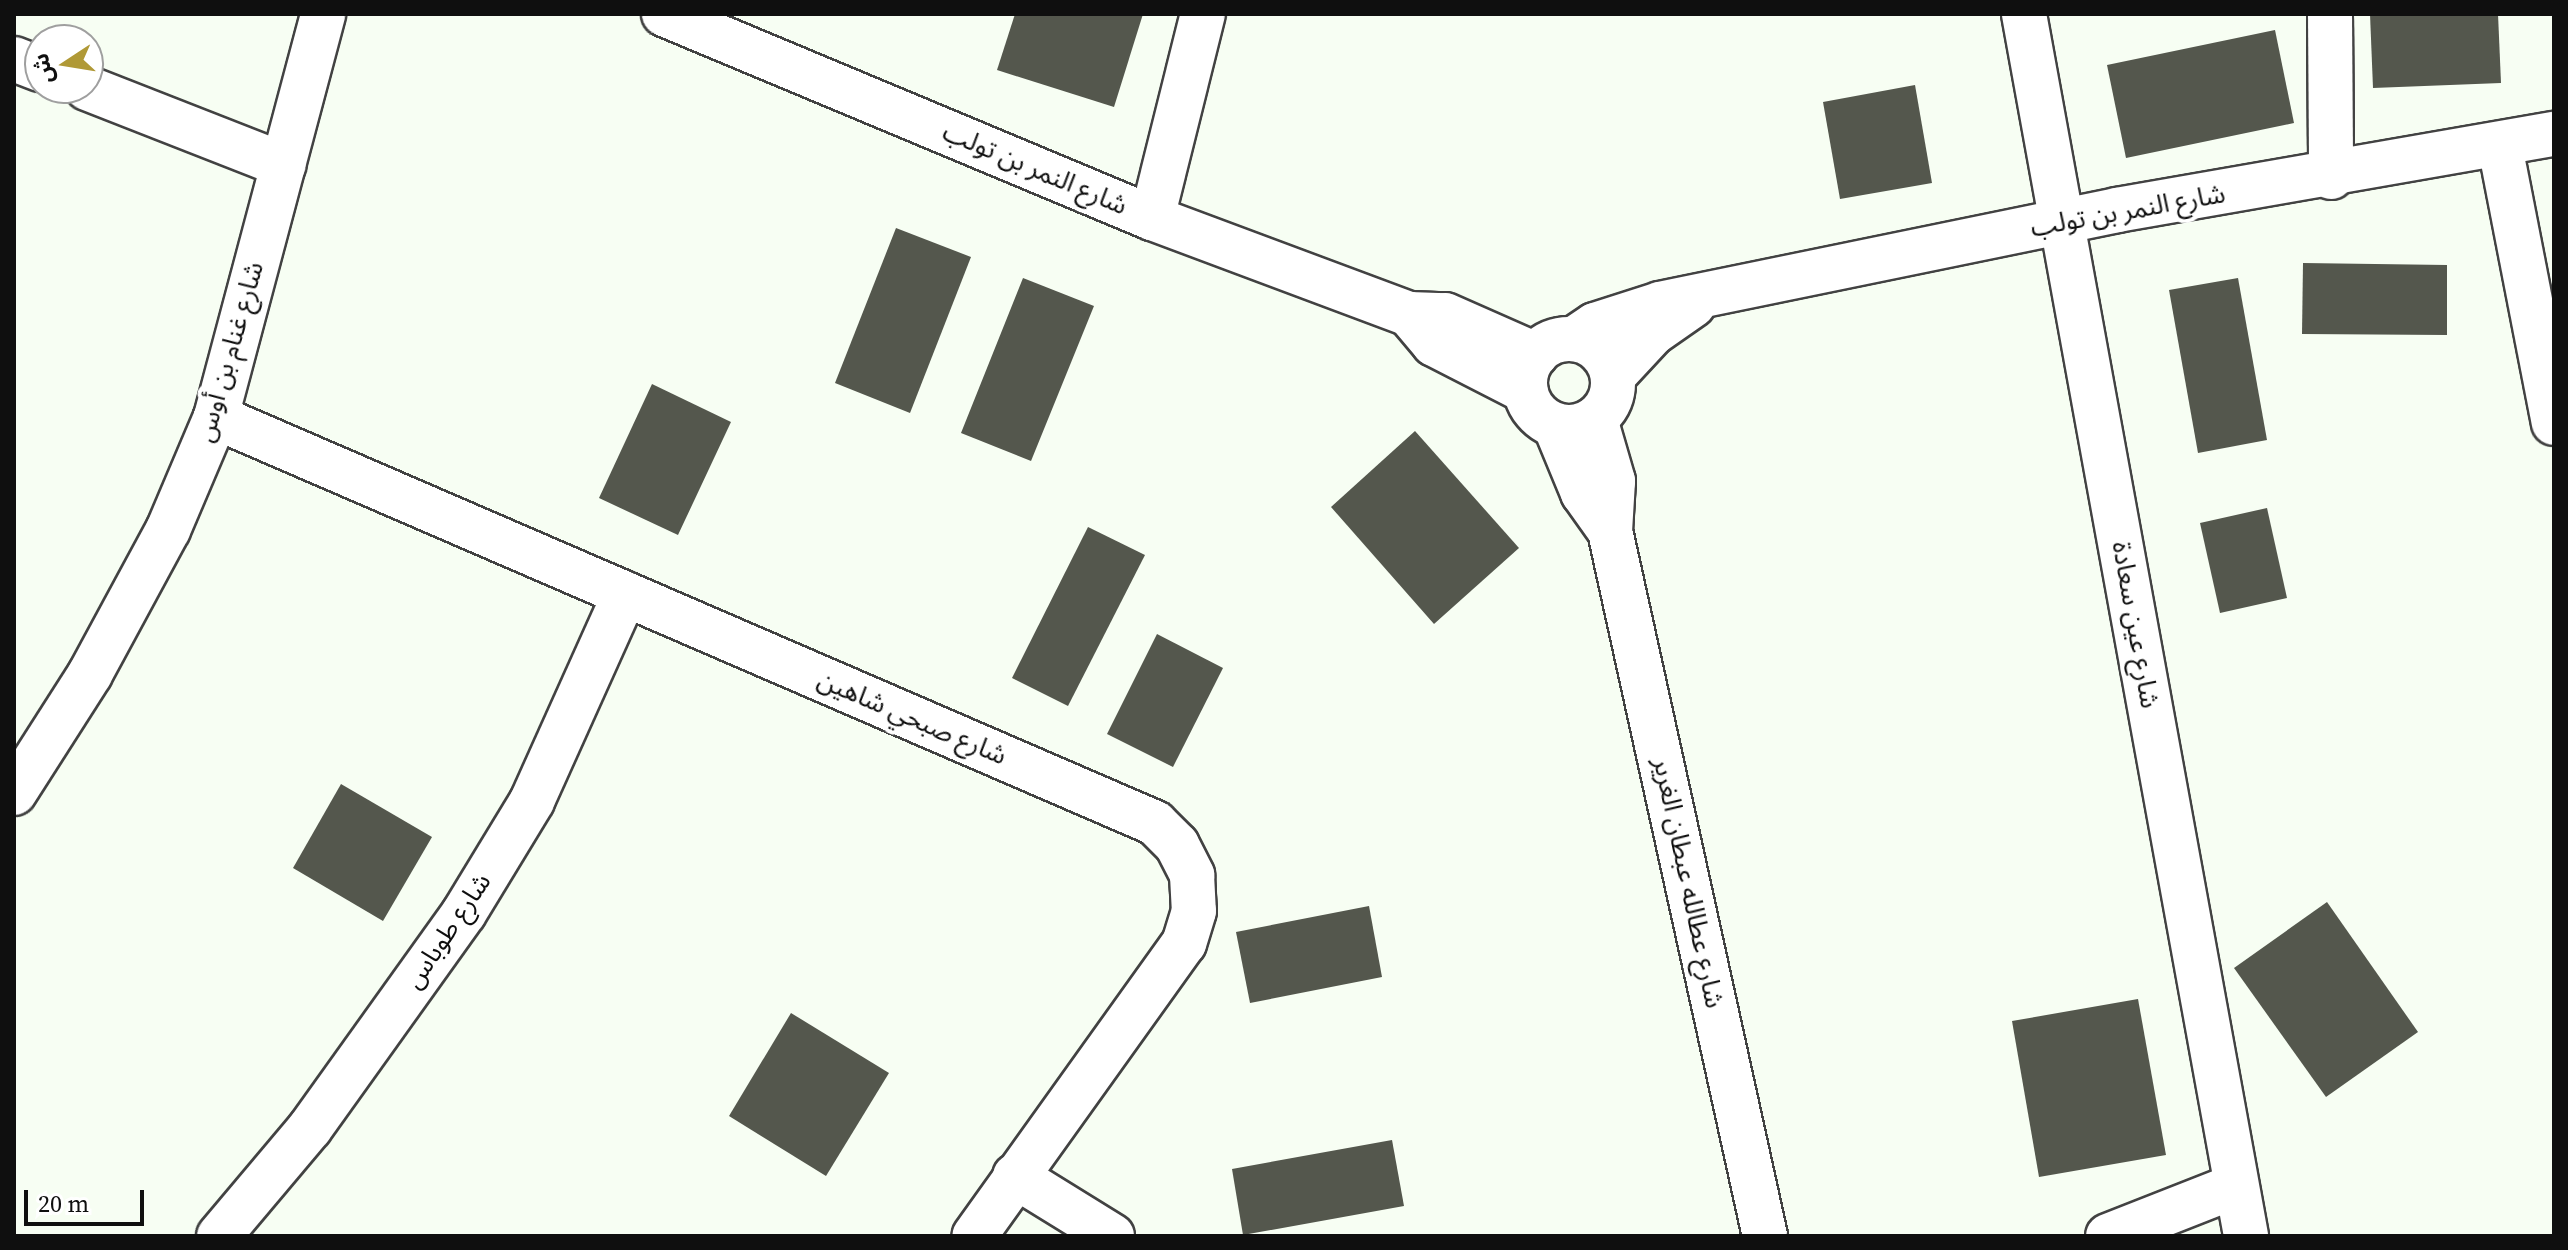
<!DOCTYPE html>
<html>
<head>
<meta charset="utf-8">
<style>
  body { margin:0 }
  #map { position:relative; width:2568px; height:1250px; overflow:hidden; background:#f7fef3; font-family:"Source Serif 4","Noto Sans Arabic",serif }
  div>[style] { position:absolute }
  .building>* { inset:0; background:#54574d }
  .roads { filter:drop-shadow(2px 0 #424242) drop-shadow(-2px 0 #424242) drop-shadow(0 2px #424242) drop-shadow(0 -2px #424242) }
  .minor>* { height:44px; margin:-22px; padding:0 22px; transform-origin:22px; border-radius:22px; background:#fff }
  .minor>.ring { margin:-22px; padding:0; box-sizing:content-box; background:none; border:44px solid #fff; border-radius:50% }
  span { translate:-50% -50%; white-space:nowrap; text-align:center; line-height:1.15; -webkit-text-stroke:8px #fff; paint-order:stroke }
  .street-label { font-size:26px; color:#0f0f0f }
  .frame { position:absolute; inset:0; border:16px solid #0f0f0f; pointer-events:none }
  .north { position:absolute; left:24px; top:24px; width:80px; height:80px; box-sizing:border-box; background:#fff; border:2px solid #9f9f9f; border-radius:50%; rotate:258deg; font-size:22px; font-weight:700; line-height:32px; text-align:center; color:#0f0f0f }
  .north::after { content:''; display:block; margin:auto; width:28px; height:36px; background:#b09936; clip-path:polygon(50% 0,100% 100%,50% 72%,0 100%) }
  .scale { position:absolute; left:24px; top:1190px; width:120px; height:36px; box-sizing:border-box; border:4px solid #0f0f0f; border-top:0; padding-left:10px; font-size:24px; line-height:28px; white-space:nowrap; color:#0f0f0f; -webkit-text-stroke:6px #fff; paint-order:stroke }
</style>
</head>
<body>
<div id="map">
  <div class="building">
    <div style="clip-path:polygon(1015px 14px,1143px 14px,1114px 107px,997px 70px)"></div>
    <div style="clip-path:polygon(2370px 14px,2498px 14px,2501px 83px,2373px 88px)"></div>
    <div style="clip-path:polygon(2275px 30px,2294px 123px,2126px 158px,2107px 65px)"></div>
    <div style="clip-path:polygon(1915px 85px,1932px 183px,1840px 199px,1823px 102px)"></div>
    <div style="clip-path:polygon(896px 228px,971px 257px,910px 413px,835px 383px)"></div>
    <div style="clip-path:polygon(2303px 263px,2447px 265px,2447px 335px,2302px 334px)"></div>
    <div style="clip-path:polygon(1023px 278px,1094px 306px,1031px 461px,961px 433px)"></div>
    <div style="clip-path:polygon(2238px 278px,2267px 440px,2198px 453px,2169px 290px)"></div>
    <div style="clip-path:polygon(652px 384px,731px 422px,678px 535px,599px 498px)"></div>
    <div style="clip-path:polygon(1415px 431px,1519px 548px,1434px 624px,1331px 507px)"></div>
    <div style="clip-path:polygon(2267px 508px,2287px 598px,2220px 613px,2200px 523px)"></div>
    <div style="clip-path:polygon(1088px 527px,1145px 555px,1068px 706px,1012px 678px)"></div>
    <div style="clip-path:polygon(1157px 634px,1223px 668px,1173px 767px,1107px 734px)"></div>
    <div style="clip-path:polygon(341px 784px,432px 837px,383px 921px,293px 868px)"></div>
    <div style="clip-path:polygon(2327px 902px,2418px 1032px,2326px 1097px,2234px 968px)"></div>
    <div style="clip-path:polygon(1369px 906px,1382px 977px,1250px 1003px,1236px 932px)"></div>
    <div style="clip-path:polygon(2138px 999px,2166px 1155px,2039px 1177px,2012px 1021px)"></div>
    <div style="clip-path:polygon(791px 1013px,889px 1073px,826px 1176px,729px 1116px)"></div>
    <div style="clip-path:polygon(1392px 1140px,1404px 1206px,1243px 1235px,1232px 1169px)"></div>
  </div>
  <div class="roads">
    <div class="minor">
      <div style="left:664px;top:14px;width:529px;rotate:22.69deg"></div>
      <div style="left:1152px;top:218px;width:274px;rotate:20.5deg"></div>
      <div style="left:1409px;top:314px;width:36px;rotate:2deg"></div>
      <div style="left:1445px;top:315px;width:99px;rotate:23.7deg"></div>
      <div style="left:2024px;top:14px;width:1242px;rotate:79.7deg"></div>
      <div style="left:2330px;top:14px;width:163px;rotate:89.6deg"></div>
      <div style="left:14px;top:59px;width:28px;rotate:21deg"></div>
      <div style="left:87px;top:88px;width:211px;rotate:21.4deg"></div>
      <div style="left:2500px;top:146px;width:282px;rotate:79deg"></div>
      <div style="left:1152px;top:218px;width:210px;rotate:-76deg"></div>
      <div style="left:1409px;top:314px;width:39px;rotate:50deg"></div>
      <div style="left:1434px;top:344px;width:103px;rotate:27.1deg"></div>
      <div style="left:1574px;top:339px;width:25px;rotate:-34deg"></div>
      <div style="left:1595px;top:325px;width:68px;rotate:-17.9deg"></div>
      <div style="left:1660px;top:304px;width:467px;rotate:-11.6deg"></div>
      <div style="left:2117px;top:210px;width:444px;rotate:-9.9deg"></div>
      <div class="ring" style="left:1525px;top:339px;width:44px;height:44px"></div>
      <div style="left:1613px;top:376px;width:59px;rotate:-47.1deg"></div>
      <div style="left:1653px;top:333px;width:49px;rotate:-35deg"></div>
      <div style="left:216px;top:417px;width:1023px;rotate:23.38deg"></div>
      <div style="left:1155px;top:823px;width:31px;rotate:45deg"></div>
      <div style="left:1177px;top:845px;width:34px;rotate:63deg"></div>
      <div style="left:1192px;top:875px;width:36px;rotate:87deg"></div>
      <div style="left:1194px;top:911px;width:34px;rotate:107deg"></div>
      <div style="left:1184px;top:943px;width:360px;rotate:125.6deg"></div>
      <div style="left:1595px;top:419px;width:65px;rotate:73.8deg"></div>
      <div style="left:1613px;top:481px;width:50px;rotate:93.4deg"></div>
      <div style="left:1610px;top:531px;width:722px;rotate:77.6deg"></div>
      <div style="left:1555px;top:425px;width:74px;rotate:67.6deg"></div>
      <div style="left:1583px;top:493px;width:47px;rotate:54.6deg"></div>
      <div style="left:14px;top:793px;width:141px;rotate:-57.4deg"></div>
      <div style="left:90px;top:674px;width:164px;rotate:-61.6deg"></div>
      <div style="left:168px;top:530px;width:123px;rotate:-67deg"></div>
      <div style="left:216px;top:417px;width:417px;rotate:-75.1deg"></div>
      <div style="left:1015px;top:1176px;width:114px;rotate:31.7deg"></div>
      <div style="left:219px;top:1236px;width:141px;rotate:-49.9deg"></div>
      <div style="left:310px;top:1128px;width:264px;rotate:-54.4deg"></div>
      <div style="left:464px;top:913px;width:131px;rotate:-58.7deg"></div>
      <div style="left:532px;top:801px;width:227px;rotate:-65.8deg"></div>
      <div style="left:2108px;top:1236px;width:136px;rotate:-21.5deg"></div>
    </div>
  </div>
  <div class="street-label">
    <span style="left:1035px;top:169px;rotate:23deg">شارع النمر بن تولب</span>
    <span style="left:2128px;top:211px;rotate:-10deg">شارع النمر بن تولب</span>
    <span style="left:230px;top:352px;rotate:-74deg">شارع غنام بن أوس</span>
    <span style="left:2135px;top:625px;rotate:80deg">شارع عين سعادة</span>
    <span style="left:912px;top:718px;rotate:23deg">شارع صبحي شاهين</span>
    <span style="left:1688px;top:883px;rotate:78deg">شارع عطالله عبطان الغرير</span>
    <span style="left:448px;top:931px;rotate:-56deg">شارع طوباس</span>
  </div>
  <div class="frame"></div>
  <div class="north">ش</div>
  <div class="scale">20 m</div>
</div>
</body>
</html>
